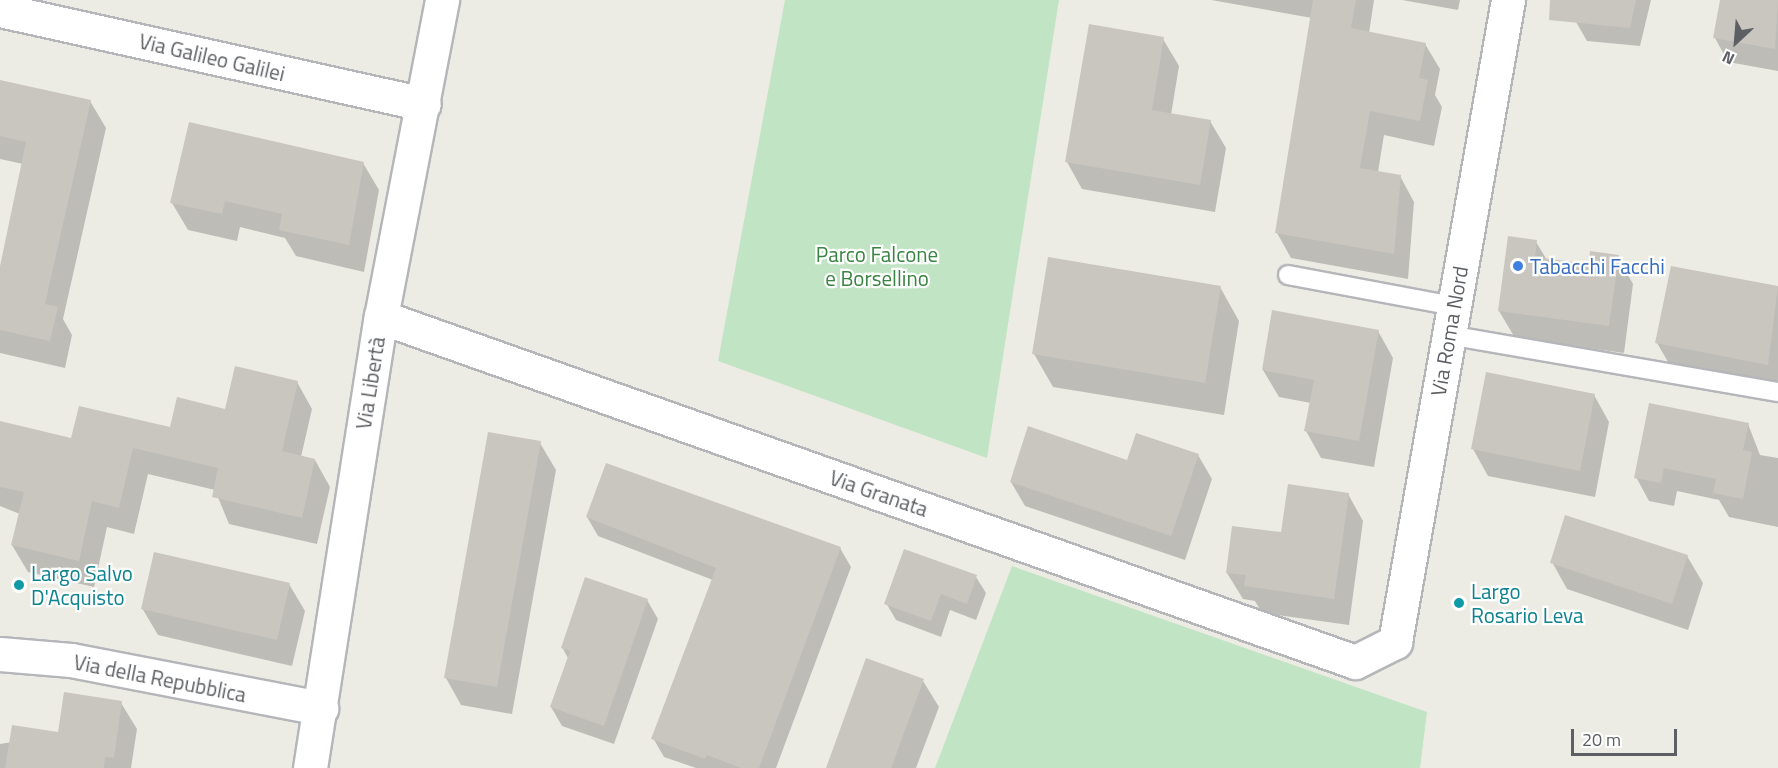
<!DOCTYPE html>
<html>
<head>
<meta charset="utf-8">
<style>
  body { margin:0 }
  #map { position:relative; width:1778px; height:768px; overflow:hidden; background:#edece4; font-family:"Titillium Web",sans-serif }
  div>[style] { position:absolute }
  .green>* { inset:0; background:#c1e4c4 }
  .shadow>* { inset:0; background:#0003 }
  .building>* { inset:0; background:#c9c6c0 }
  .roads { filter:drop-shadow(2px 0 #b4b6ba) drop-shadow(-2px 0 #b4b6ba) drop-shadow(0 2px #b4b6ba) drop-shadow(0 -2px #b4b6ba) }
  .service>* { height:18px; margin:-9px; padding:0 9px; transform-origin:9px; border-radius:9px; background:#fff }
  .minor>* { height:33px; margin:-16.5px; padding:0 16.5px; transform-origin:16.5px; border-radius:16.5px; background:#fff }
  .tertiary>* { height:33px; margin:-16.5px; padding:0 16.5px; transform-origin:16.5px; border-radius:16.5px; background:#fff }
  .dots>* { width:16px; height:16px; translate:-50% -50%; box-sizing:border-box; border:3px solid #fff; border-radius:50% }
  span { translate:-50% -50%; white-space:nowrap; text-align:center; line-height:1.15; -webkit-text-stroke:4.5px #fff; paint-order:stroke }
  .street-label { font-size:21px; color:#5c5f63 }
  .park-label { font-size:21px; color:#3a8443 }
  .shop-label { font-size:21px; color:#366cbe }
  .left { translate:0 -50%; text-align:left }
  .culture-label { font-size:21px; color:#0d838f }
  .north { position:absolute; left:1706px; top:12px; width:60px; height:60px; -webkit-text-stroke:4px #fff; paint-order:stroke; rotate:206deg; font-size:16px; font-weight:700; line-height:24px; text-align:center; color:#5c5f63 }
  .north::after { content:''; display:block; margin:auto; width:21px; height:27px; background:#5c5f63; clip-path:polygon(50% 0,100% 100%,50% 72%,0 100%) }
  .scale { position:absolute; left:1571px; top:729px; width:106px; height:27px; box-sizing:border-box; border:3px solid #5c5f63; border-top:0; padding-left:8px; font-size:18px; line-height:21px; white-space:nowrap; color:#5c5f63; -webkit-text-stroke:4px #fff; paint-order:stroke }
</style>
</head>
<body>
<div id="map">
  <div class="green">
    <div style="clip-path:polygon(785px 0,1059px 0,987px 458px,718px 361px)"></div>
    <div style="clip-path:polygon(1012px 566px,1427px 712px,1420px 768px,935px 768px)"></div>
  </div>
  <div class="shadow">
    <div style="clip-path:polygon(1211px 0,1374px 0,1369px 33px,1425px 44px,1440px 69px,1435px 95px,1442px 107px,1434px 146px,1384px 135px,1378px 172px,1400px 176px,1414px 202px,1408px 279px,1291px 258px,1277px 233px,1312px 18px)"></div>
    <div style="clip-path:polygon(1402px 0,1460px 0,1458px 10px)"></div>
    <div style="clip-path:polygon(1581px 0,1651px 0,1640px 46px,1587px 41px,1576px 22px)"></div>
    <div style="clip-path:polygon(1722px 0,1778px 0,1778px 71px,1728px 62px,1715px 38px)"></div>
    <div style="clip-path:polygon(1163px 39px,1179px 66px,1171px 115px,1210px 121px,1226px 148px,1215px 212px,1082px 189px,1067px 162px)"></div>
    <div style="clip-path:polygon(0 81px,90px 101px,106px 128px,63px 319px,72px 335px,65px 368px,0 353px,0 272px,23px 164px,0 159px)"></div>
    <div style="clip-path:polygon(363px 163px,379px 190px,364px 272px,296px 256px,285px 238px,240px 227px,237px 241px,188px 230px,172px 203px)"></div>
    <div style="clip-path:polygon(1509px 238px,1536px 242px,1547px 260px,1590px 266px,1618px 257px,1633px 284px,1624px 353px,1515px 338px,1499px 311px)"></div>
    <div style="clip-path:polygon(1672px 267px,1778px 287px,1778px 386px,1671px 367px,1657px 343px)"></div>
    <div style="clip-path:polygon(1220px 287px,1239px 321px,1224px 415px,1053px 387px,1034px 354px)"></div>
    <div style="clip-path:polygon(1378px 331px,1393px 358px,1374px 467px,1321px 458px,1306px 431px,1311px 403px,1279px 397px,1263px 370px)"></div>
    <div style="clip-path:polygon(297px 382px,312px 409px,301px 457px,315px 460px,330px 487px,317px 544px,229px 524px,215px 490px,148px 474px,134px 534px,107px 527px,94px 587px,28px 572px,12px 545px,20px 514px,0 506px,0 426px,72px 439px,171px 429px)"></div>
    <div style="clip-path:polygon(1594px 395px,1609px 422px,1595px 497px,1488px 476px,1473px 449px)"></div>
    <div style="clip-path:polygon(1748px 424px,1760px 455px,1778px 458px,1778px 527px,1729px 517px,1719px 500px,1677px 491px,1674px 506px,1649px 501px,1636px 477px)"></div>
    <div style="clip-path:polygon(540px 443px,556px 470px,512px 714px,461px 705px,446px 678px)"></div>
    <div style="clip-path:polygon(1198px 455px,1212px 479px,1185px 560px,1025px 506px,1011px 482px)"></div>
    <div style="clip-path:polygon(1348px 494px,1363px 521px,1349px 625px,1262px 613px,1255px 601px,1243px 599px,1227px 573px)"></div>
    <div style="clip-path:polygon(587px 517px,840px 548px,851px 567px,776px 768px,696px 768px,664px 757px,653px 738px,713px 580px,598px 536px)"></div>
    <div style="clip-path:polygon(1687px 556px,1703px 583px,1688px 630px,1567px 589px,1552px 562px)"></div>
    <div style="clip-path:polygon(976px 577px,986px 593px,976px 620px,950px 610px,941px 637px,896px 620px,886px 603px)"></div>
    <div style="clip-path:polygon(289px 584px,305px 611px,292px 666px,158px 635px,142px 608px)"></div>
    <div style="clip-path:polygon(647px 600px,658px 619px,614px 744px,562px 726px,551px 707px,568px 658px,562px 647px)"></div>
    <div style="clip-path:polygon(923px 681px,939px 707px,916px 768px,828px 768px)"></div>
    <div style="clip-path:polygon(121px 703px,137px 729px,131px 768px,0 768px,0 744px,59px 734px)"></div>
  </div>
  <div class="building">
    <div style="clip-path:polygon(1313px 0,1356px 0,1351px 28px,1426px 43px,1419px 78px,1428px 80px,1420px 121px,1370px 111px,1360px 168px,1401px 175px,1394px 254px,1275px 233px)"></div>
    <div style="clip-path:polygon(1550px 0,1636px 0,1630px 28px,1549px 20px)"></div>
    <div style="clip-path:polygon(1720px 0,1778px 0,1775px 49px,1713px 38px)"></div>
    <div style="clip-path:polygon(1089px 24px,1164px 37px,1152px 110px,1211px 120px,1200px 185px,1065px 162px)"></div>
    <div style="clip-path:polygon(0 80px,91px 100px,45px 304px,58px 307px,50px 341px,0 330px,0 266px,26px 142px,0 136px)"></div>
    <div style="clip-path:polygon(189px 122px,364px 162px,349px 245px,279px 230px,282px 214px,225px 201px,222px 214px,170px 203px)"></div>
    <div style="clip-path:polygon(1508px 236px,1537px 240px,1535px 257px,1589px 264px,1590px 251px,1619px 255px,1609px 326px,1498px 311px)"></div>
    <div style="clip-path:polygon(1048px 257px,1221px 286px,1205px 383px,1032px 354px)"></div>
    <div style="clip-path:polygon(1671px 266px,1778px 286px,1768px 365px,1655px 343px)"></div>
    <div style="clip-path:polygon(1272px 310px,1379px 330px,1359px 441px,1304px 431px,1314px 380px,1262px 370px)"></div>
    <div style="clip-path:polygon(235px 366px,298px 381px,282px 451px,315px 459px,302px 518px,212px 497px,218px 468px,133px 448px,119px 508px,92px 501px,79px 561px,11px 545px,24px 492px,0 487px,0 421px,71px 438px,79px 406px,170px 427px,177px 397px,225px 409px)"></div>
    <div style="clip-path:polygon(1486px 372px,1595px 394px,1580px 471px,1471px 449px)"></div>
    <div style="clip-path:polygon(1649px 403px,1749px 423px,1743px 450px,1752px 452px,1743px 499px,1713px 493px,1716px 479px,1664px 468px,1661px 483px,1634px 478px)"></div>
    <div style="clip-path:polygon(1028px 426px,1127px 460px,1136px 433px,1199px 454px,1171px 536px,1010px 482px)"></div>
    <div style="clip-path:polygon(488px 432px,541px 441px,497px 687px,444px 678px)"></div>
    <div style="clip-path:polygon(606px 463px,841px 547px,759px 768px,741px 768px,707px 755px,705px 759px,651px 739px,716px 568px,586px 517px)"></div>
    <div style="clip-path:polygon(1288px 484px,1349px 493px,1334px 599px,1244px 586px,1246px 575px,1226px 573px,1232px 526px,1281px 532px)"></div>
    <div style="clip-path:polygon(1565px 515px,1688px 555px,1672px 604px,1550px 563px)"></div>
    <div style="clip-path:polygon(904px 549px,977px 575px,967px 604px,941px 594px,931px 621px,884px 604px)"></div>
    <div style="clip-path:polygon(154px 552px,290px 583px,277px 640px,141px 609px)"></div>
    <div style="clip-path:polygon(585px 577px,648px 599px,604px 726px,550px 707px,570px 651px,561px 648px)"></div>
    <div style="clip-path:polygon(866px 658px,924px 679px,891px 768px,826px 768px)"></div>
    <div style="clip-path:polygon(64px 692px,122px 701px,114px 758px,105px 757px,104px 768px,5px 768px,12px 725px,58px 732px)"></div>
  </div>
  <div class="roads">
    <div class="service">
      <div style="left:1288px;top:275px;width:169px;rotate:10.6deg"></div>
      <div style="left:1448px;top:335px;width:335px;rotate:9.8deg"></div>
    </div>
    <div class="minor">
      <div style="left:0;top:10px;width:434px;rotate:12.5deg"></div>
      <div style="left:381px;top:317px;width:1033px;rotate:19.5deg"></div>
      <div style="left:1355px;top:662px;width:45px;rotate:-26.6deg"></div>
      <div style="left:1395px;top:642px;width:652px;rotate:-80.02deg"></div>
      <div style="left:0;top:654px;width:71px;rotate:4.8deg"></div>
      <div style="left:71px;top:660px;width:255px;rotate:10.9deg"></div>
    </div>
    <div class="tertiary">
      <div style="left:310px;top:768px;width:457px;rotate:-81.1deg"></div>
      <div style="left:381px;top:317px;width:323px;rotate:-79.1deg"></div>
    </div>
  </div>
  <div class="dots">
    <div style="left:1518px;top:266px;background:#3f7fe0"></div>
    <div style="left:19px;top:585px;background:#0f9aa8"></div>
    <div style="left:1459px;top:603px;background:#0f9aa8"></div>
  </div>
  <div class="street-label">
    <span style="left:212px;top:57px;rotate:13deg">Via Galileo Galilei</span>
    <span style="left:1449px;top:331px;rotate:-80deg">Via Roma Nord</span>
    <span style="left:370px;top:383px;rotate:-81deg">Via Libertà</span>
    <span style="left:879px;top:493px;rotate:19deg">Via Granata</span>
    <span style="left:160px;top:678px;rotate:11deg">Via della Repubblica</span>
  </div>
  <div class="park-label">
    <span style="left:877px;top:266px">Parco Falcone<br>e Borsellino</span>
  </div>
  <div class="shop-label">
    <span class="left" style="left:1530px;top:266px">Tabacchi Facchi</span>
  </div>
  <div class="culture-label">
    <span class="left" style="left:31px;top:585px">Largo Salvo<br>D'Acquisto</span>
    <span class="left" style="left:1471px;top:603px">Largo<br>Rosario Leva</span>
  </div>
  <div class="north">N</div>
  <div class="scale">20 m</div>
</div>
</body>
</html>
